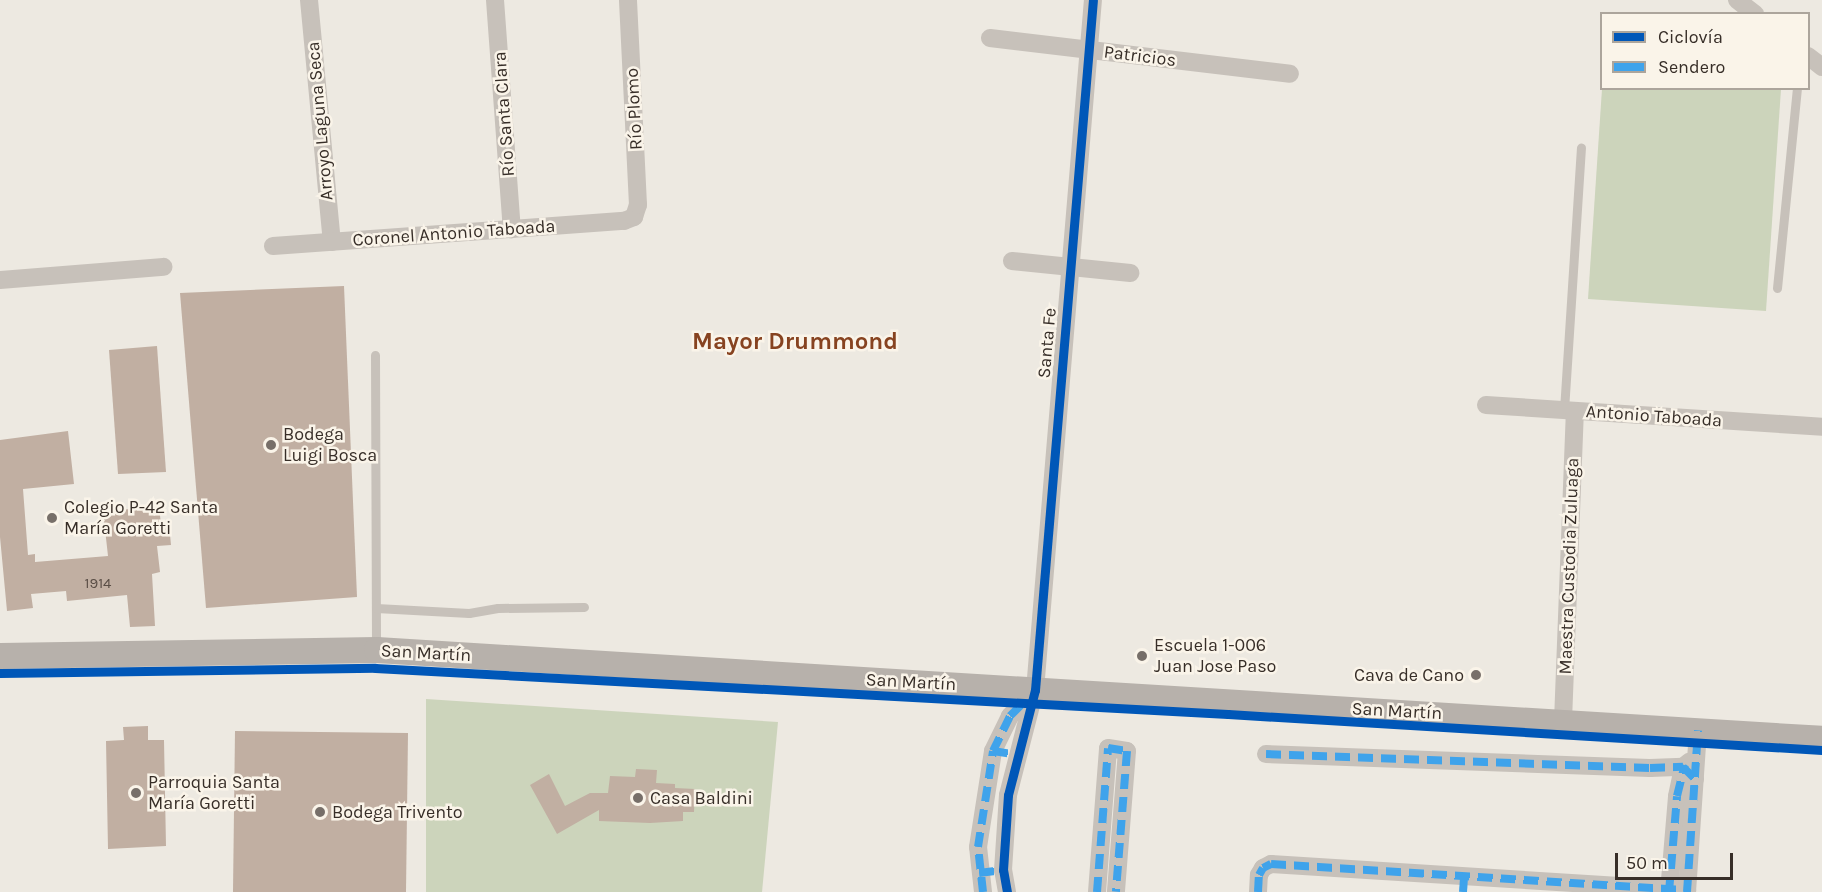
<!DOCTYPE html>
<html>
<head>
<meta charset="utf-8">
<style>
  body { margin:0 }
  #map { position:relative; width:1822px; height:892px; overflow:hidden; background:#ede9e1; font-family:Karla,sans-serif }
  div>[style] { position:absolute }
  .green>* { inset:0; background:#ccd4bb }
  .building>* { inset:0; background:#c1afa2 }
  .lane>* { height:9px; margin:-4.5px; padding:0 4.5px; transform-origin:4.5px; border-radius:4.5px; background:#c7c1ba }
  .street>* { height:18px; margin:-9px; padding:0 9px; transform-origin:9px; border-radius:9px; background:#c7c1ba }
  .secondary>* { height:26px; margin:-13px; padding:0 13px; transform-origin:13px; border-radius:13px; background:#b7b1ab }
  .quiet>* { height:8px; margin-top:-4px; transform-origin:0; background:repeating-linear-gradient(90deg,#3fa3eb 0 15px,transparent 0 23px) }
  .cycleway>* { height:9px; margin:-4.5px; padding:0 4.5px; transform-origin:4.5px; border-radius:4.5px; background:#0057b8 }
  .dots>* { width:16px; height:16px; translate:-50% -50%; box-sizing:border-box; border:3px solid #faf4e9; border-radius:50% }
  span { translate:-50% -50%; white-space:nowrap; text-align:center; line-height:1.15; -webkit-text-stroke:5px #faf4e9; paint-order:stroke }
  .number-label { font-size:15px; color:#5a4e46 }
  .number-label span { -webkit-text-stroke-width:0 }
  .street-label { font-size:18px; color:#372e28 }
  .poi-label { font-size:18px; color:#372e28 }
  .left { translate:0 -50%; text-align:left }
  .right { translate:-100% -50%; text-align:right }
  .district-label { font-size:24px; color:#874320; font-weight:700 }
  .legend { position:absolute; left:1600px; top:12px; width:210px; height:78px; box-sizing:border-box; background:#faf4e9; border:2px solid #aca59c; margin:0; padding:8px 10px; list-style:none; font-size:18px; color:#372e28 }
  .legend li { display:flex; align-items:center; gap:12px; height:30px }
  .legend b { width:30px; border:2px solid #aca59c }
  .scale { position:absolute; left:1615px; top:853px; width:118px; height:27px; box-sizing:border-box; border:3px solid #372e28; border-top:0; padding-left:8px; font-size:18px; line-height:21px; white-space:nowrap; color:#372e28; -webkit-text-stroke:4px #faf4e9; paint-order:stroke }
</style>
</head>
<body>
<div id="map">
  <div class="green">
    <div style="clip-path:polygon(1602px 89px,1781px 89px,1766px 311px,1588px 299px)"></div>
    <div style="clip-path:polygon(426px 699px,778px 722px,762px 892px,426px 892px)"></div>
  </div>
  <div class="building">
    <div style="clip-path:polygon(344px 286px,357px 597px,206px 608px,180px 293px)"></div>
    <div style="clip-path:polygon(157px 346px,166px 472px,118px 474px,109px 350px)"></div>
    <div style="clip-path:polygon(68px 431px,74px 484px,23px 489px,28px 555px,35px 554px,35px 562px,108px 556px,103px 511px,159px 507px,161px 524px,169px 524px,171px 545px,157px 546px,160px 572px,152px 574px,155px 626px,130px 627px,127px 595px,67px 601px,66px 591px,31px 594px,33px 608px,7px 611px,0 537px,0 440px)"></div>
    <div style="clip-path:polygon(148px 726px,148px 740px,164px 740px,166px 846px,108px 849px,106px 741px,124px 740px,123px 727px)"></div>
    <div style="clip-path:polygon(235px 731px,408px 733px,406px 892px,233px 892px)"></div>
    <div style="clip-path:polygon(636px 769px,657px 770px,656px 783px,675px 784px,675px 788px,695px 789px,694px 812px,683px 812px,683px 821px,650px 823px,599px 821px,599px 810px,557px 834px,530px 785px,549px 774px,565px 806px,590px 793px,608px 793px,610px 776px,635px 777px)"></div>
  </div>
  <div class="lane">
    <div style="left:1777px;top:288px;width:201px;rotate:-84.3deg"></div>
    <div style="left:375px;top:355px;width:293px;rotate:89.8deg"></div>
    <div style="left:1564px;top:410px;width:263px;rotate:-86.3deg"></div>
    <div style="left:376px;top:608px;width:93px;rotate:3.1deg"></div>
    <div style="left:469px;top:613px;width:29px;rotate:-10deg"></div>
    <div style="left:498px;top:608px;width:86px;rotate:-0.7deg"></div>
  </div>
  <div class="street">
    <div style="left:309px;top:0;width:243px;rotate:84.6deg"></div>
    <div style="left:495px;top:0;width:230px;rotate:85.8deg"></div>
    <div style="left:1737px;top:0;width:23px;rotate:38deg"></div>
    <div style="left:990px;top:38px;width:302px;rotate:6.8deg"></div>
    <div style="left:1808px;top:56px;width:18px;rotate:38deg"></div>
    <div style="left:273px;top:246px;width:352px;rotate:-4.1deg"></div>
    <div style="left:624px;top:221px;width:11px;rotate:-22deg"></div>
    <div style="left:634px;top:217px;width:13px;rotate:-72deg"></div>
    <div style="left:638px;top:205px;width:205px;rotate:-92.8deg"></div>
    <div style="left:1012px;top:261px;width:119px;rotate:5.8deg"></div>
    <div style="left:0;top:280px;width:164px;rotate:-4.6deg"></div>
    <div style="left:1486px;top:405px;width:337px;rotate:3.7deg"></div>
    <div style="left:1563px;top:721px;width:310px;rotate:-87.8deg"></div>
    <div style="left:1266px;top:754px;width:384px;rotate:2.1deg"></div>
    <div style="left:1650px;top:768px;width:33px;rotate:-2deg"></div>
    <div style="left:1683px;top:767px;width:17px;rotate:45deg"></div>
    <div style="left:983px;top:892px;width:45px;rotate:-96.3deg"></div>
    <div style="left:978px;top:847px;width:97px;rotate:-81.1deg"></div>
    <div style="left:993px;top:751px;width:39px;rotate:-64deg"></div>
    <div style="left:1010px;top:716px;width:35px;rotate:-46deg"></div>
    <div style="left:1007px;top:892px;width:22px;rotate:-100deg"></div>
    <div style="left:1003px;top:870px;width:75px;rotate:-86.2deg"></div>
    <div style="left:1008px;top:795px;width:108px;rotate:-75.6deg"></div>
    <div style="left:1035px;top:690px;width:692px;rotate:-85.2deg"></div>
    <div style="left:1097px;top:892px;width:144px;rotate:-85.6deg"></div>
    <div style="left:1108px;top:748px;width:19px;rotate:9deg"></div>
    <div style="left:1127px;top:751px;width:141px;rotate:94.5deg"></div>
    <div style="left:1258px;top:892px;width:17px;rotate:-87deg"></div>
    <div style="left:1259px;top:875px;width:8px;rotate:-60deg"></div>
    <div style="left:1263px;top:868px;width:9px;rotate:-27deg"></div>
    <div style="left:1271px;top:864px;width:417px;rotate:3.6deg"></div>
    <div style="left:1669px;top:892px;width:96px;rotate:-85.2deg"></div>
    <div style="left:1677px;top:796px;width:30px;rotate:-78deg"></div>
    <div style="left:1683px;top:767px;width:8px;rotate:-40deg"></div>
    <div style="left:1687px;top:892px;width:162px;rotate:-86.1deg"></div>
  </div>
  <div class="secondary">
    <div style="left:0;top:656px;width:377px;rotate:-0.9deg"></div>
    <div style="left:377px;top:650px;width:1448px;rotate:3.52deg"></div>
  </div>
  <div class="quiet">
    <div style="left:993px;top:751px;width:25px;rotate:9deg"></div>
    <div style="left:1266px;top:754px;width:384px;rotate:2.1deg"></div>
    <div style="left:1650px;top:768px;width:33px;rotate:-2deg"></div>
    <div style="left:1683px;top:767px;width:17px;rotate:45deg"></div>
    <div style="left:979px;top:873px;width:24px;rotate:-7deg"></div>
    <div style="left:983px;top:892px;width:45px;rotate:-96.3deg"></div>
    <div style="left:978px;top:847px;width:97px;rotate:-81.1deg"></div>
    <div style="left:993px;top:751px;width:39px;rotate:-64deg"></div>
    <div style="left:1010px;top:716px;width:18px;rotate:-45deg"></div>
    <div style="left:1097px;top:892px;width:144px;rotate:-85.6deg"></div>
    <div style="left:1108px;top:748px;width:19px;rotate:9deg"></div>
    <div style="left:1127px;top:751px;width:141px;rotate:94.5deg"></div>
    <div style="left:1258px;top:892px;width:17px;rotate:-87deg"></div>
    <div style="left:1259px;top:875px;width:8px;rotate:-60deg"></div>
    <div style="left:1263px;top:868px;width:9px;rotate:-27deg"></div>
    <div style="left:1271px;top:864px;width:417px;rotate:3.6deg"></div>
    <div style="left:1463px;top:892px;width:15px;rotate:-86deg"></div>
    <div style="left:1669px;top:892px;width:96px;rotate:-85.2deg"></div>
    <div style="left:1677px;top:796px;width:32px;rotate:-76deg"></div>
    <div style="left:1687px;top:892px;width:162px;rotate:-86.1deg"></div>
  </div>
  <div class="cycleway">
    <div style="left:0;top:673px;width:375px;rotate:-0.8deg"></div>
    <div style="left:375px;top:668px;width:854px;rotate:3.09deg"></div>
    <div style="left:1228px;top:714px;width:595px;rotate:3.47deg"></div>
    <div style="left:1007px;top:892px;width:22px;rotate:-100deg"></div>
    <div style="left:1003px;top:870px;width:75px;rotate:-86.2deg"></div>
    <div style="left:1008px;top:795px;width:108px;rotate:-75.6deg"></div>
    <div style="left:1035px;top:690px;width:692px;rotate:-85.2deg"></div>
  </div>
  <div class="dots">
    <div style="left:271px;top:445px;background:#776f69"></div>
    <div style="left:52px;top:518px;background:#776f69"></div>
    <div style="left:1142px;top:656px;background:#776f69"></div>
    <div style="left:1476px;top:675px;background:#776f69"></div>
    <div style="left:136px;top:793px;background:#776f69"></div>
    <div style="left:638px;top:798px;background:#776f69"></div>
    <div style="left:320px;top:812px;background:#776f69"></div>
  </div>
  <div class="number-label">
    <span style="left:98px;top:584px">1914</span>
  </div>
  <div class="street-label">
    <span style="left:1140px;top:56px;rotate:7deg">Patricios</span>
    <span style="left:634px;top:109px;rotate:-93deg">Río Plomo</span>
    <span style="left:504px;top:114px;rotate:-94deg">Río Santa Clara</span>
    <span style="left:320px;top:121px;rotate:-95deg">Arroyo Laguna Seca</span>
    <span style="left:454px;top:233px;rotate:-4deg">Coronel Antonio Taboada</span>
    <span style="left:1047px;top:343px;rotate:-85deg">Santa Fe</span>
    <span style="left:1654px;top:416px;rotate:4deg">Antonio Taboada</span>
    <span style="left:1569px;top:566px;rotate:-88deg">Maestra Custodia Zuluaga</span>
    <span style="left:426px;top:653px;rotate:3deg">San Martín</span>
    <span style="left:911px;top:682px;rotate:3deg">San Martín</span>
    <span style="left:1397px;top:711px;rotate:3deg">San Martín</span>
  </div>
  <div class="poi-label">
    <span class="left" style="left:283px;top:445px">Bodega<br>Luigi Bosca</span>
    <span class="left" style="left:64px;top:518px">Colegio P-42 Santa<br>María Goretti</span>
    <span class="left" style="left:1154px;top:656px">Escuela 1-006<br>Juan Jose Paso</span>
    <span class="right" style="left:1464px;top:675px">Cava de Cano</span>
    <span class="left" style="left:148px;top:793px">Parroquia Santa<br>María Goretti</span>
    <span class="left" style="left:650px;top:798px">Casa Baldini</span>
    <span class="left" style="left:332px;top:812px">Bodega Trivento</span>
  </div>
  <div class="district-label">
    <span style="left:795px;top:342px">Mayor Drummond</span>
  </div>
  <ul class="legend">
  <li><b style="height:8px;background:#0057b8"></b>Ciclovía</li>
  <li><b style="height:8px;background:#3fa3eb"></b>Sendero</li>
  </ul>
  <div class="scale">50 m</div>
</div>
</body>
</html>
